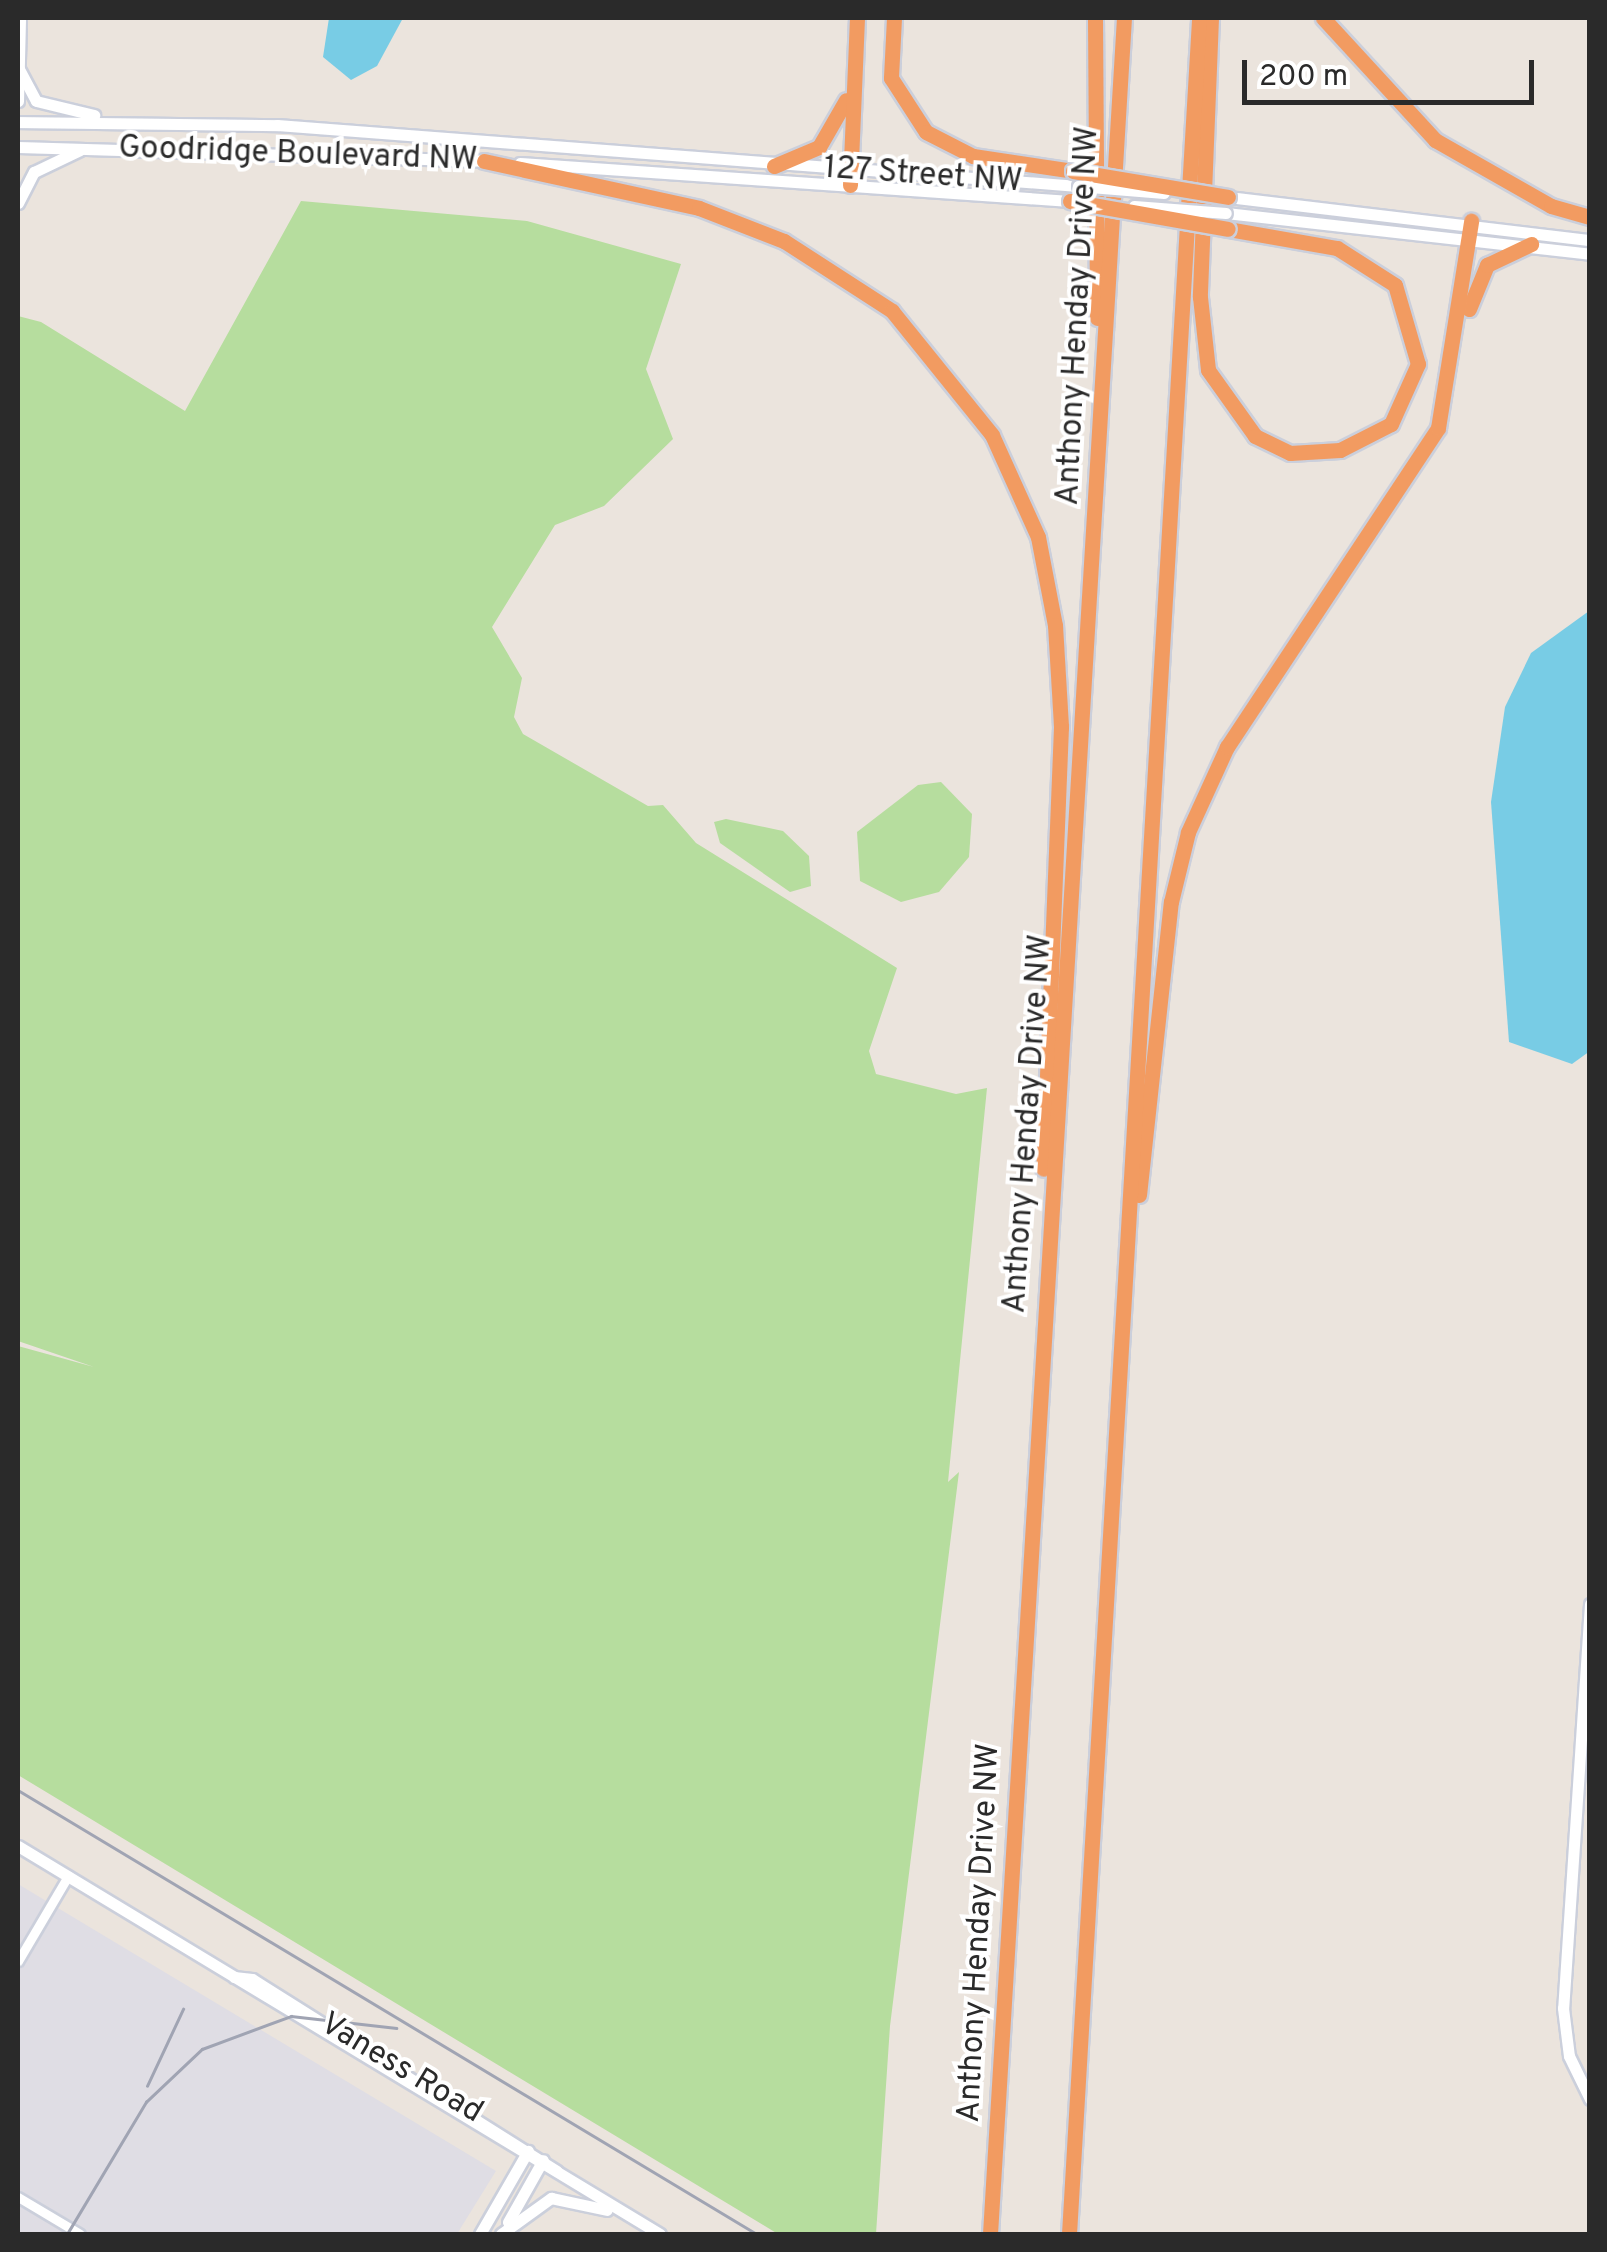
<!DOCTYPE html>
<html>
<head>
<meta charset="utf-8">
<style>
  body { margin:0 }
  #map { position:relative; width:1607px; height:2252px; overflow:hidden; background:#ebe4dd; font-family:Overpass,sans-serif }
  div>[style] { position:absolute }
  .industrial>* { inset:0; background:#dfdde4 }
  .green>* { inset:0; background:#b6dd9e }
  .water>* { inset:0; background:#78cce5 }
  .roads { filter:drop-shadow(2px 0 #cbcfdb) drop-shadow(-2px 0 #cbcfdb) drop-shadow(0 2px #cbcfdb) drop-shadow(0 -2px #cbcfdb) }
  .street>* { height:9px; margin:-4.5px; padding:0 4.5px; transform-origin:4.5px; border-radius:4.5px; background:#fff }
  .secondary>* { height:11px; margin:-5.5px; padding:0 5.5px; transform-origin:5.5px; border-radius:5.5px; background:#fff }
  .highway>* { height:15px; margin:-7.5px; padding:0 7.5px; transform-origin:7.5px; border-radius:7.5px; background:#f29b61 }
  .rail>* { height:2.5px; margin:-1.25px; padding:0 1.25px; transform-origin:1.25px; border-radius:1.25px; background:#a0a4b3 }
  .bridges { filter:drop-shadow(2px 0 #cbcfdb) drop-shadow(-2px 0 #cbcfdb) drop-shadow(0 2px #cbcfdb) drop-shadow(0 -2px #cbcfdb) }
  .secondary-bridge>* { height:11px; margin:-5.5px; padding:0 5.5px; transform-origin:5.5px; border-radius:5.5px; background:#fff }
  .highway-bridge>* { height:15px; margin:-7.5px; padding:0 7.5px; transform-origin:7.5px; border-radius:7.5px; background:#f29b61 }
  span { translate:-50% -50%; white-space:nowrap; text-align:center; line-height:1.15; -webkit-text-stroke:8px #fff; paint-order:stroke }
  .street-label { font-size:32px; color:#2a2a2a }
  .frame { position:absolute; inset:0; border:20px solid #2a2a2a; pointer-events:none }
  .scale { position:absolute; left:1242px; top:60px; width:292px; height:45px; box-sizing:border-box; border:5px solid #2a2a2a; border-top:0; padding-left:12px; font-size:30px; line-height:35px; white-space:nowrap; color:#2a2a2a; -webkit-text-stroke:8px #fff; paint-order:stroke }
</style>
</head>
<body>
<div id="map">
  <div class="industrial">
    <div style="clip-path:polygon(18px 1884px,496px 2171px,457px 2234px,18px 2234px)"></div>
  </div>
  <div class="green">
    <div style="clip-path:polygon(301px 201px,527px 221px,681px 264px,646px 369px,673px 439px,604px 506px,555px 525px,492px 627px,522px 678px,514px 717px,523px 734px,648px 806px,663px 805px,696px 843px,897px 968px,869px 1051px,876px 1074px,956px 1094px,987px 1088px,948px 1482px,959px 1472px,890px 2026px,876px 2234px,778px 2234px,18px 1775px,18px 1346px,94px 1367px,18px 1341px,18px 316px,41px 322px,185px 411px)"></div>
    <div style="clip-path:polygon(941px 782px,972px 814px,969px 857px,939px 892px,901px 902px,860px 881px,857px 832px,918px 785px)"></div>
    <div style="clip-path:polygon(726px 819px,783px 831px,809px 856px,811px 886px,790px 892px,720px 843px,714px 822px)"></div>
  </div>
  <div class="water">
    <div style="clip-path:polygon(329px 18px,403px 18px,377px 66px,351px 80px,323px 57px)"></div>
    <div style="clip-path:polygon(1589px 611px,1590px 1051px,1572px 1064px,1509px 1042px,1491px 802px,1505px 707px,1531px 653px)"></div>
  </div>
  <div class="roads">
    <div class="street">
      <div style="left:18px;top:1961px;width:99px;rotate:-59.5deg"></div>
      <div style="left:18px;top:2197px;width:72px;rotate:30.8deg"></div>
    </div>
    <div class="secondary">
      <div style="left:18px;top:67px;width:38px;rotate:62deg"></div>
      <div style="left:36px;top:101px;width:60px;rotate:13.6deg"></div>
      <div style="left:18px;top:101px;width:83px;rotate:-88.6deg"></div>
      <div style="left:18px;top:122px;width:259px;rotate:0.7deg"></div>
      <div style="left:277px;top:125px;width:803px;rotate:4.35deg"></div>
      <div style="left:18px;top:147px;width:474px;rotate:1.7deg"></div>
      <div style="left:520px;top:163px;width:551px;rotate:3.95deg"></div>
      <div style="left:1228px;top:197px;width:365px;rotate:6.8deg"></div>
      <div style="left:18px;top:203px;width:35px;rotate:-63deg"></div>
      <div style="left:34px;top:172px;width:51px;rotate:-25.6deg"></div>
      <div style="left:1226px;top:213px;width:366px;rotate:6.4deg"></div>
      <div style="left:1590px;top:1604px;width:405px;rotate:93.8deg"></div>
      <div style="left:1563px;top:2008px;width:48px;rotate:82.9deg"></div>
      <div style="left:1569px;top:2056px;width:48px;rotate:64deg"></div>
      <div style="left:18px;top:1846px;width:750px;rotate:31.15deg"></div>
      <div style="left:234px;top:1977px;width:18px;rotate:6deg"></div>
      <div style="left:252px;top:1979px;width:360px;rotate:32.2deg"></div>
      <div style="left:508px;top:2222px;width:71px;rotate:-60.6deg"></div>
      <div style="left:480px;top:2234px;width:96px;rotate:-60deg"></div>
      <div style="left:501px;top:2234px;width:62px;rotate:-35.8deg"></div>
      <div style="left:551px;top:2198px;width:57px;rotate:12.1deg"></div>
    </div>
    <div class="highway">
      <div style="left:894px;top:18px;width:60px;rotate:92.9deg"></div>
      <div style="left:891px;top:78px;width:64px;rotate:57.1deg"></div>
      <div style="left:926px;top:132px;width:53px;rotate:27.1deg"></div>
      <div style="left:973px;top:156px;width:101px;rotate:8.5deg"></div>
      <div style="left:1095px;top:18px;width:300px;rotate:89.6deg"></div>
      <div style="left:1211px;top:18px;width:279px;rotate:92.3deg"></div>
      <div style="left:1200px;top:297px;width:73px;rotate:83.7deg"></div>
      <div style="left:1208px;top:370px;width:81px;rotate:54.5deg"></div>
      <div style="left:1255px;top:436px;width:39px;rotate:26deg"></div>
      <div style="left:1290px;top:453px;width:50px;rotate:-3.4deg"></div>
      <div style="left:1340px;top:450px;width:57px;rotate:-27deg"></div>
      <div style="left:1391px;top:424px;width:66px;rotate:-65.8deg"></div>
      <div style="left:1418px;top:364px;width:82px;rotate:-106.2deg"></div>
      <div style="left:1395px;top:285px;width:69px;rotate:-147.5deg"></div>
      <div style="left:1337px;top:248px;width:111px;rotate:-170.1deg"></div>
      <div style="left:1323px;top:18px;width:166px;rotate:47.4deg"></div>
      <div style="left:1435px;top:140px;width:133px;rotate:29.6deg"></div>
      <div style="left:1551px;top:206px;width:41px;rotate:15.8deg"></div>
      <div style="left:484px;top:161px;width:220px;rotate:12.3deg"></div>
      <div style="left:699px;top:208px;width:91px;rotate:21.2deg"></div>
      <div style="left:784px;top:241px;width:129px;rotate:32.9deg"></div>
      <div style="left:892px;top:311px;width:159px;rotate:51.1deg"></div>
      <div style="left:992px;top:435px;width:112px;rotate:65.7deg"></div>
      <div style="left:1038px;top:537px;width:90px;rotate:79.1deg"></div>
      <div style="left:1055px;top:625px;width:102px;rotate:86.6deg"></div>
      <div style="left:1061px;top:727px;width:442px;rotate:92.3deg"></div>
      <div style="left:774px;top:166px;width:49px;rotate:-22.9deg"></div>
      <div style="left:819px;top:147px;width:54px;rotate:-60.1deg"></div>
      <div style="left:850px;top:185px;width:167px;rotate:-87.6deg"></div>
      <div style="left:1469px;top:309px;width:48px;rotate:-67.8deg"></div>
      <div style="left:1487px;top:265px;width:49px;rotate:-25.5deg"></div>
      <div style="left:1139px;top:1195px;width:295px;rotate:-83.8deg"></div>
      <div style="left:1171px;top:902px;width:72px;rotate:-76.3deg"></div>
      <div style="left:1188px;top:832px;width:94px;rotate:-65.4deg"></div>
      <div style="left:1227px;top:747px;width:382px;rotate:-56.5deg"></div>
      <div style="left:1438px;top:428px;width:210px;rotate:-80.9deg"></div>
      <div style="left:990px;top:2234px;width:2220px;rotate:-86.54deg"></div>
      <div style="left:1069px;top:2234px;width:2220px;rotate:-86.64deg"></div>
    </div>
  </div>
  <div class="rail">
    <div style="left:18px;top:1790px;width:862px;rotate:31deg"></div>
    <div style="left:147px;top:2086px;width:85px;rotate:-64.9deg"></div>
    <div style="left:67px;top:2234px;width:154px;rotate:-59.1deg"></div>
    <div style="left:146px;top:2102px;width:77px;rotate:-43.4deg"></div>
    <div style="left:202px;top:2049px;width:95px;rotate:-20.3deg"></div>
    <div style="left:291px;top:2016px;width:106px;rotate:6.5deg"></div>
  </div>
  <div class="bridges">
    <div class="secondary-bridge">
      <div style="left:1078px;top:186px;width:86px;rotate:4.7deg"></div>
      <div style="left:1134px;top:206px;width:92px;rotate:4.4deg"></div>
    </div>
    <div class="highway-bridge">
      <div style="left:1073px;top:171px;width:157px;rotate:9.5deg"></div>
      <div style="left:1070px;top:201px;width:160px;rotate:10deg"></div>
    </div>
  </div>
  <div class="street-label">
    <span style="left:298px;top:155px;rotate:2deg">Goodridge Boulevard NW</span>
    <span style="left:923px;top:176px;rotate:4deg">127 Street NW</span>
    <span style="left:1079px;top:316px;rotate:-87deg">Anthony Henday Drive NW</span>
    <span style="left:1029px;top:1124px;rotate:-86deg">Anthony Henday Drive NW</span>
    <span style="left:980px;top:1933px;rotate:-87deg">Anthony Henday Drive NW</span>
    <span style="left:401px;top:2069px;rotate:31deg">Vaness Road</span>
  </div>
  <div class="frame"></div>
  <div class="scale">200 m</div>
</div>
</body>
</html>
